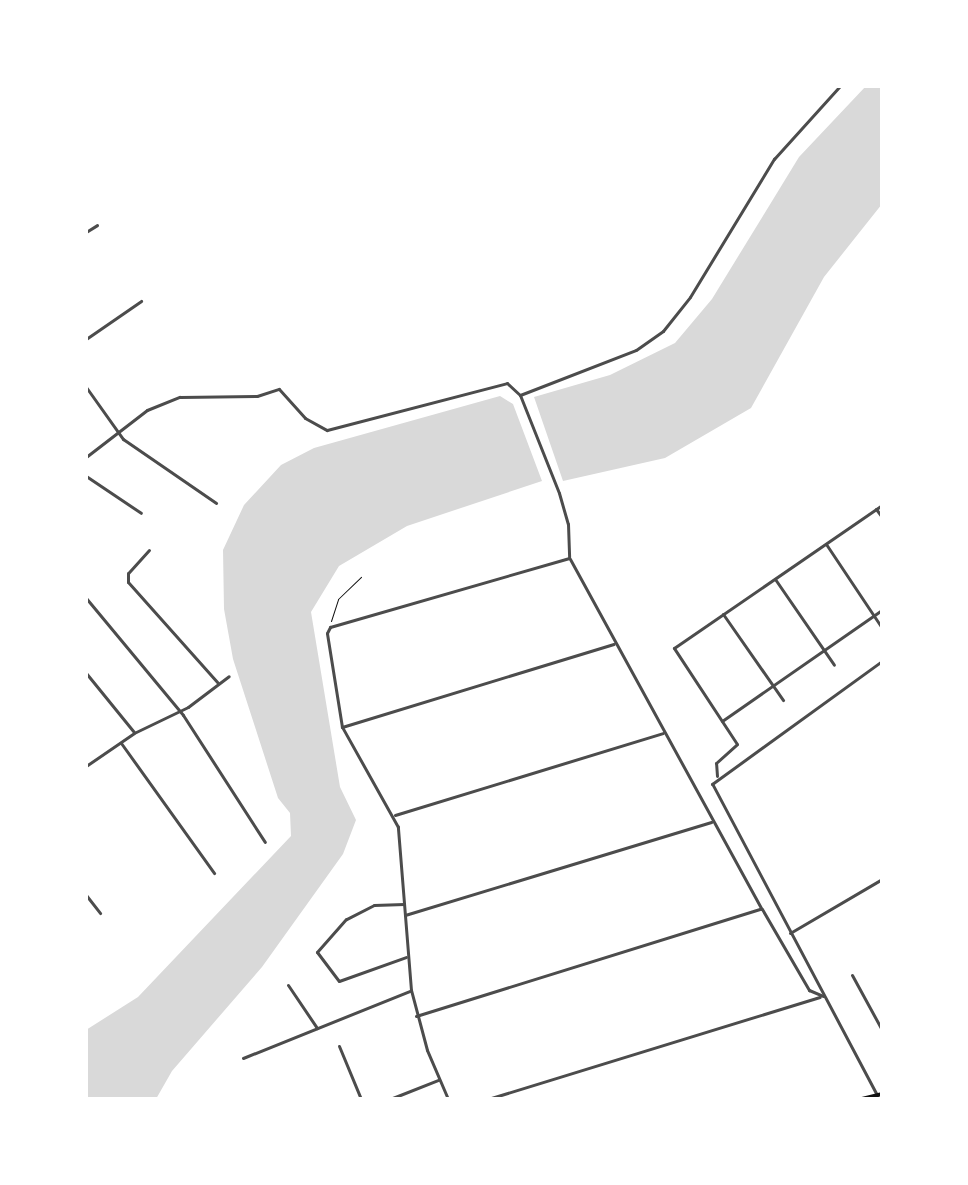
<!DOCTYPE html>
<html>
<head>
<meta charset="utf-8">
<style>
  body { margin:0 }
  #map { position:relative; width:968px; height:1185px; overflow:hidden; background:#fff; font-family:"Sofia Sans Condensed",sans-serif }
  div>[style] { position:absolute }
  .water>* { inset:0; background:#d9d9d9 }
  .path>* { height:1px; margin:-0.5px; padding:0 0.5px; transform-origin:0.5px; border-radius:0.5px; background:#111 }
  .minor>* { height:3px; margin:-1.5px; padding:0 1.5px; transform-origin:1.5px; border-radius:1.5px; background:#4c4c4c }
  .secondary>* { height:4px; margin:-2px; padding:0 2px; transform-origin:2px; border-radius:2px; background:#111 }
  span { translate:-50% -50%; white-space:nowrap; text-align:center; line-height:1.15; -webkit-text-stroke:6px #fff; paint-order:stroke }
  .frame { position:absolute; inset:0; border:88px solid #fff; pointer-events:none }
</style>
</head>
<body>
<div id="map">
  <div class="water">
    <div style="clip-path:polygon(866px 86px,882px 86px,882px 204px,824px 277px,751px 408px,665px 458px,563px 481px,534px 397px,610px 375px,675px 343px,712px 299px,799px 157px)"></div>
    <div style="clip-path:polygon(500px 396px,513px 404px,542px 481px,407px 526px,339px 566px,311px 612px,340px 787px,356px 820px,343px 854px,262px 967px,172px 1071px,156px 1099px,86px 1099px,86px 1030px,138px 997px,291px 836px,290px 813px,278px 798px,233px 659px,224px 609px,223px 550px,244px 505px,281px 465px,314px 448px)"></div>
  </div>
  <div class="path">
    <div style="left:331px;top:621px;width:23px;rotate:-72deg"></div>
    <div style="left:338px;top:599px;width:32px;rotate:-44deg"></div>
  </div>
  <div class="minor">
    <div style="left:86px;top:232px;width:13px;rotate:-32deg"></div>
    <div style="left:86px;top:339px;width:67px;rotate:-34.6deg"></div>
    <div style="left:86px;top:387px;width:64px;rotate:54.6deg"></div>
    <div style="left:123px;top:439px;width:113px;rotate:34.5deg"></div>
    <div style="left:520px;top:395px;width:124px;rotate:-21.2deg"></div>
    <div style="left:636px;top:350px;width:33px;rotate:-35deg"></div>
    <div style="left:663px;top:331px;width:43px;rotate:-51.5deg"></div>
    <div style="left:690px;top:297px;width:162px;rotate:-58.7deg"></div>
    <div style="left:774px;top:159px;width:98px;rotate:-47.9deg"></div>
    <div style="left:86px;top:457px;width:77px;rotate:-37.6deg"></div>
    <div style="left:147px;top:410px;width:35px;rotate:-22deg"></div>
    <div style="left:180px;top:397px;width:77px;rotate:-0.7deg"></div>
    <div style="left:257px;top:396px;width:23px;rotate:-18deg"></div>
    <div style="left:279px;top:389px;width:39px;rotate:48deg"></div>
    <div style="left:305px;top:418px;width:25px;rotate:29deg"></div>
    <div style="left:327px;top:430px;width:186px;rotate:-14.6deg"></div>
    <div style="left:507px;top:383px;width:18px;rotate:43deg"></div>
    <div style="left:520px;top:395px;width:105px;rotate:68.3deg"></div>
    <div style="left:559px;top:493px;width:32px;rotate:74deg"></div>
    <div style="left:568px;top:524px;width:33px;rotate:88deg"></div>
    <div style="left:86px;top:476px;width:66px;rotate:33.9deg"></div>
    <div style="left:876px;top:509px;width:10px;rotate:53deg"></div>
    <div style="left:826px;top:544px;width:101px;rotate:56.3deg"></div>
    <div style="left:149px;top:550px;width:31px;rotate:132deg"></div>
    <div style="left:128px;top:573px;width:9px;rotate:90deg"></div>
    <div style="left:128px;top:582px;width:135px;rotate:48.3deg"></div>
    <div style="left:570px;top:559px;width:399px;rotate:61.3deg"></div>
    <div style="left:762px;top:909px;width:94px;rotate:59.9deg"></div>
    <div style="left:809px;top:990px;width:15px;rotate:23deg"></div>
    <div style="left:775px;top:579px;width:104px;rotate:55.5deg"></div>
    <div style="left:86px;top:598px;width:152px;rotate:50.3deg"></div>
    <div style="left:183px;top:715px;width:151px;rotate:57.2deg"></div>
    <div style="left:723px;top:614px;width:105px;rotate:55.1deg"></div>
    <div style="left:86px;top:673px;width:76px;rotate:50.9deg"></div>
    <div style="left:722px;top:721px;width:195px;rotate:-34.8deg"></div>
    <div style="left:342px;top:727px;width:284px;rotate:-17deg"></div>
    <div style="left:121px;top:743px;width:160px;rotate:54.4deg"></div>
    <div style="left:86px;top:766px;width:58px;rotate:-34.5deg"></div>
    <div style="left:134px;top:733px;width:60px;rotate:-25.7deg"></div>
    <div style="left:188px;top:707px;width:51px;rotate:-37.1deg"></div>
    <div style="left:717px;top:776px;width:13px;rotate:-94deg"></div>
    <div style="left:716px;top:763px;width:28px;rotate:-42deg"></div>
    <div style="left:737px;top:744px;width:115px;rotate:-123.3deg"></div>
    <div style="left:674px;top:648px;width:252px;rotate:-34.5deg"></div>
    <div style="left:395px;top:815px;width:280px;rotate:-17deg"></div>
    <div style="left:86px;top:895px;width:23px;rotate:52deg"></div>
    <div style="left:404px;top:904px;width:30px;rotate:178deg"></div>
    <div style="left:374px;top:905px;width:31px;rotate:153deg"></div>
    <div style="left:346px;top:919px;width:44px;rotate:131.3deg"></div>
    <div style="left:317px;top:952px;width:36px;rotate:53deg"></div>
    <div style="left:339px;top:981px;width:71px;rotate:-19.7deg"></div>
    <div style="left:405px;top:915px;width:320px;rotate:-16.9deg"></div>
    <div style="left:790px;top:933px;width:107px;rotate:-30.4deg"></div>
    <div style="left:852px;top:975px;width:63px;rotate:61.4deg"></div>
    <div style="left:288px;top:985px;width:52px;rotate:56deg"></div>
    <div style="left:416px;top:1016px;width:360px;rotate:-17.3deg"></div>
    <div style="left:339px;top:1046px;width:57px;rotate:67.5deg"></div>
    <div style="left:243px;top:1058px;width:180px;rotate:-21.9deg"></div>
    <div style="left:877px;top:1095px;width:352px;rotate:-117.9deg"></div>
    <div style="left:712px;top:784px;width:210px;rotate:-35.9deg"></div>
    <div style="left:390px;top:1099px;width:52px;rotate:-21.6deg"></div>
    <div style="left:448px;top:1099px;width:53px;rotate:-113.2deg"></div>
    <div style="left:427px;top:1050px;width:62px;rotate:-104.9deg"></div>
    <div style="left:411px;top:990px;width:164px;rotate:-94.6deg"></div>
    <div style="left:398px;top:827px;width:115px;rotate:-119.2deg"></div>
    <div style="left:342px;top:727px;width:95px;rotate:-99.1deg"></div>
    <div style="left:327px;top:633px;width:7px;rotate:-63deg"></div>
    <div style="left:330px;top:627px;width:249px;rotate:-16.1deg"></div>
    <div style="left:488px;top:1099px;width:347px;rotate:-17.1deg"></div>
  </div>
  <div class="secondary">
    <div style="left:862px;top:1099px;width:21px;rotate:-14deg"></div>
  </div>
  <div class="frame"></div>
</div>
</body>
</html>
